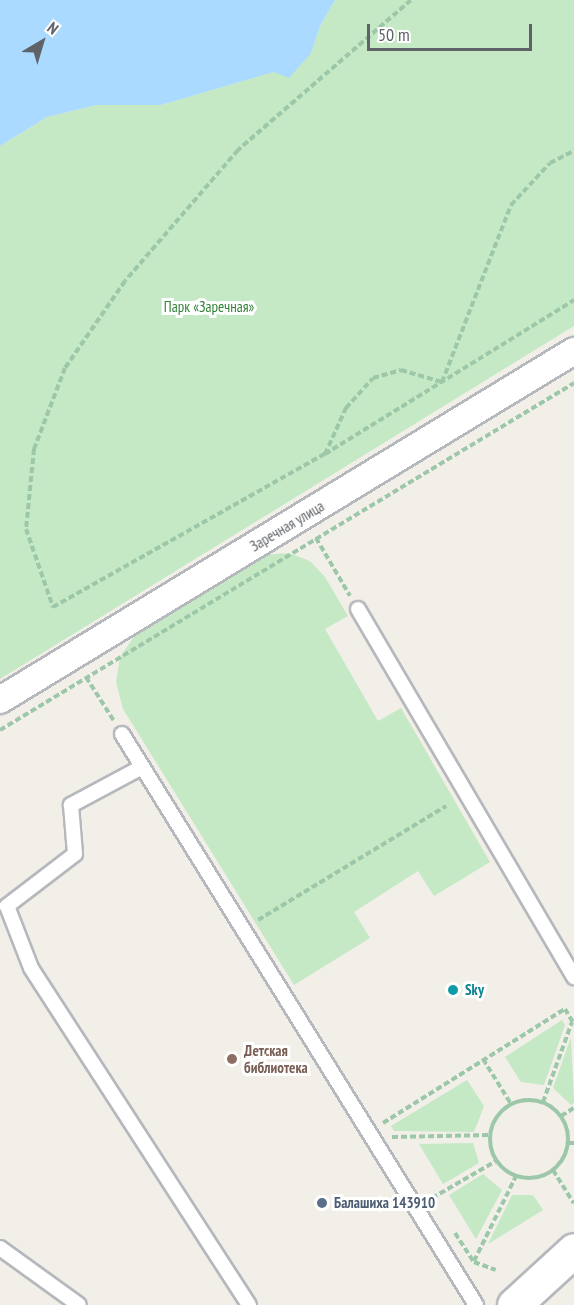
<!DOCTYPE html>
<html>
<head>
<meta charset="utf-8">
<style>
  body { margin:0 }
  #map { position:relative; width:574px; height:1305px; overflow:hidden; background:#f1efe8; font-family:"PT Sans Narrow",sans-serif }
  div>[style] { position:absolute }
  .green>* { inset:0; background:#c5e8c5 }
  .water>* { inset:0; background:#aadaff }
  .path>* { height:4px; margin-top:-2px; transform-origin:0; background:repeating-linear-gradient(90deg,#9cc7a9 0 6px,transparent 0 9px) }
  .path>.ring { margin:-2px; padding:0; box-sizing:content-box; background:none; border:4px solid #9cc7a9; border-radius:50% }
  .roads { filter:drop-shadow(2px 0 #b5b8bc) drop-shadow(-2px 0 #b5b8bc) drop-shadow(0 2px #b5b8bc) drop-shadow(0 -2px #b5b8bc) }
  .lane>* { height:14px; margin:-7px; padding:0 7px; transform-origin:7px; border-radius:7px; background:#fff }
  .street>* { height:26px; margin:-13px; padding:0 13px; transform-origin:13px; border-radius:13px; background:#fff }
  .secondary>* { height:33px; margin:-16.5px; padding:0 16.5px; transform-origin:16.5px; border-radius:16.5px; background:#fff }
  .dots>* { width:16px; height:16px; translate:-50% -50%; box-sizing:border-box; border:3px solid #fff; border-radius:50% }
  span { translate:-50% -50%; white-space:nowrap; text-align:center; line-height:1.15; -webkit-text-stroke:6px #fff; paint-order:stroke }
  .park-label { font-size:15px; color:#348238 }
  .street-label { font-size:15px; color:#5f6368 }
  .culture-label { font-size:15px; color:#0d838f; font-weight:700 }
  .left { translate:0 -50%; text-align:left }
  .education-label { font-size:15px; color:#785e54; font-weight:700 }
  .service-label { font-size:15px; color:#4e5e75; font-weight:700 }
  .north { position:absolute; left:12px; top:12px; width:60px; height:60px; -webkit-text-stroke:4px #fff; paint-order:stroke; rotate:38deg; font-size:16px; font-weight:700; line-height:24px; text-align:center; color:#5f6368 }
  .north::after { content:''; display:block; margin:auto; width:21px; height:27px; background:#5f6368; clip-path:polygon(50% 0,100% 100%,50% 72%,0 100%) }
  .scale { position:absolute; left:367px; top:24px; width:165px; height:27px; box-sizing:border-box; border:3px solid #5f6368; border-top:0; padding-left:8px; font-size:18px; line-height:21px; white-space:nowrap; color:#5f6368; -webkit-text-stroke:4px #fff; paint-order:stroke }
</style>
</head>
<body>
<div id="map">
  <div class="green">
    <div style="clip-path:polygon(335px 0,574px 0,574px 326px,0 679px,0 146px,47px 117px,97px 105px,161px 105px,274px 72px,311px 53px,320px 26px)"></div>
    <div style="clip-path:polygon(289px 553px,310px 561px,325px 577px,348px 616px,325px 629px,378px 721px,401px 708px,490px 862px,434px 896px,418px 871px,354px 912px,370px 938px,294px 985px,123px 709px,116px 682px,120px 657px,135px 635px,265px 555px)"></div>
    <div style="clip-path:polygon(562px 1020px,565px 1025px,544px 1085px,521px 1082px,505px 1057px)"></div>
    <div style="clip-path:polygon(571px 1037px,574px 1103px,571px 1105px,553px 1088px)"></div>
    <div style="clip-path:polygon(467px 1080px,484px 1106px,474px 1132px,394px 1131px,391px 1126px)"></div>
    <div style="clip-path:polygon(473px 1143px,479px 1163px,443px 1184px,419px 1144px)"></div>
    <div style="clip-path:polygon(483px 1174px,502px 1190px,476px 1239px,449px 1195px)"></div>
    <div style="clip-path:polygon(512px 1195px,533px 1195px,543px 1210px,488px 1244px)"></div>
  </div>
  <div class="water">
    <div style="clip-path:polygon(0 0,335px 0,320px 26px,311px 53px,289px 78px,274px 72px,161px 105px,97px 105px,47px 117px,0 146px)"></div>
  </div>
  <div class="path">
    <div style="left:411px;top:0;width:229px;rotate:139.1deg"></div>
    <div style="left:238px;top:150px;width:173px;rotate:130.8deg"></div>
    <div style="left:125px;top:281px;width:106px;rotate:124.6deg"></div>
    <div style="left:65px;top:368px;width:87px;rotate:110.9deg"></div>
    <div style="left:34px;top:449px;width:80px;rotate:95.7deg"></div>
    <div style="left:26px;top:529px;width:83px;rotate:70.9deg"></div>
    <div style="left:53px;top:607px;width:312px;rotate:-29.4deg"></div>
    <div style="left:325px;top:454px;width:293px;rotate:-31.7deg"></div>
    <div style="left:325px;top:454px;width:51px;rotate:-65.5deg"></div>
    <div style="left:346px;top:408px;width:40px;rotate:-48deg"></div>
    <div style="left:373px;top:378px;width:29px;rotate:-16deg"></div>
    <div style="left:401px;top:370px;width:43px;rotate:16.3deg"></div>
    <div style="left:442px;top:382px;width:190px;rotate:-68.7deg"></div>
    <div style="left:511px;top:205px;width:57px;rotate:-47.1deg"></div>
    <div style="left:550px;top:163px;width:27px;rotate:-27deg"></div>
    <div style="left:316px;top:538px;width:67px;rotate:59.6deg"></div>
    <div style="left:86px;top:677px;width:52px;rotate:57.5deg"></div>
    <div style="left:0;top:730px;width:671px;rotate:-31.15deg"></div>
    <div style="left:258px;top:920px;width:220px;rotate:-31.2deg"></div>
    <div style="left:483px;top:1059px;width:53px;rotate:58.1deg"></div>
    <div class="ring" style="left:490px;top:1100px;width:74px;height:74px"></div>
    <div style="left:543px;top:1102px;width:85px;rotate:-70.1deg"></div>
    <div style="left:561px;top:1116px;width:15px;rotate:-32deg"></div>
    <div style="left:383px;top:1123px;width:215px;rotate:-32.1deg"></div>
    <div style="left:565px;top:1009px;width:17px;rotate:59deg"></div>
    <div style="left:392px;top:1137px;width:97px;rotate:-1.2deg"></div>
    <div style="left:568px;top:1143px;width:6px"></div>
    <div style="left:553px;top:1170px;width:39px;rotate:58deg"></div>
    <div style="left:432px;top:1198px;width:74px;rotate:-30deg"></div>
    <div style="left:455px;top:1233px;width:35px;rotate:57deg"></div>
    <div style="left:474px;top:1262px;width:23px;rotate:20deg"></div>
    <div style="left:474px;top:1261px;width:95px;rotate:-63.7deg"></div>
  </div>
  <div class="roads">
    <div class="lane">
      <div style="left:358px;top:609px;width:427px;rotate:59.6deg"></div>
      <div style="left:122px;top:734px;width:672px;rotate:58.2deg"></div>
      <div style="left:142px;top:767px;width:81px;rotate:151.8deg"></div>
      <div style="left:71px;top:805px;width:49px;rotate:85.3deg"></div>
      <div style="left:75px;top:854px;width:86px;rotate:142.6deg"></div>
      <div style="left:7px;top:906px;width:66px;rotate:68.8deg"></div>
      <div style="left:31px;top:968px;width:401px;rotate:57.1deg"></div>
      <div style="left:0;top:1248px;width:97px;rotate:35.8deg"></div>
    </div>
    <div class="street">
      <div style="left:0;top:700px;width:672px;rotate:-31.3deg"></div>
    </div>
    <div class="secondary">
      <div style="left:514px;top:1305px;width:81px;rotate:-42.5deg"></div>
    </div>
  </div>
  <div class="dots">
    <div style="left:453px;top:990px;background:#0f9aa8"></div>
    <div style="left:232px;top:1059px;background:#8d6e63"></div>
    <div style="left:322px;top:1203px;background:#5c6f8a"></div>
  </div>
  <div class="park-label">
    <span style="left:209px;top:307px">Парк «Заречная»</span>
  </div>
  <div class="street-label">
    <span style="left:287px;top:526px;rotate:-31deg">Заречная улица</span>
  </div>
  <div class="culture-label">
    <span class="left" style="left:465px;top:990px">Sky</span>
  </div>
  <div class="education-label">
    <span class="left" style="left:244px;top:1059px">Детская<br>библиотека</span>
  </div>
  <div class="service-label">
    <span class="left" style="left:334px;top:1203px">Балашиха 143910</span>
  </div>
  <div class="north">N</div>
  <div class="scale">50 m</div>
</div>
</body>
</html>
